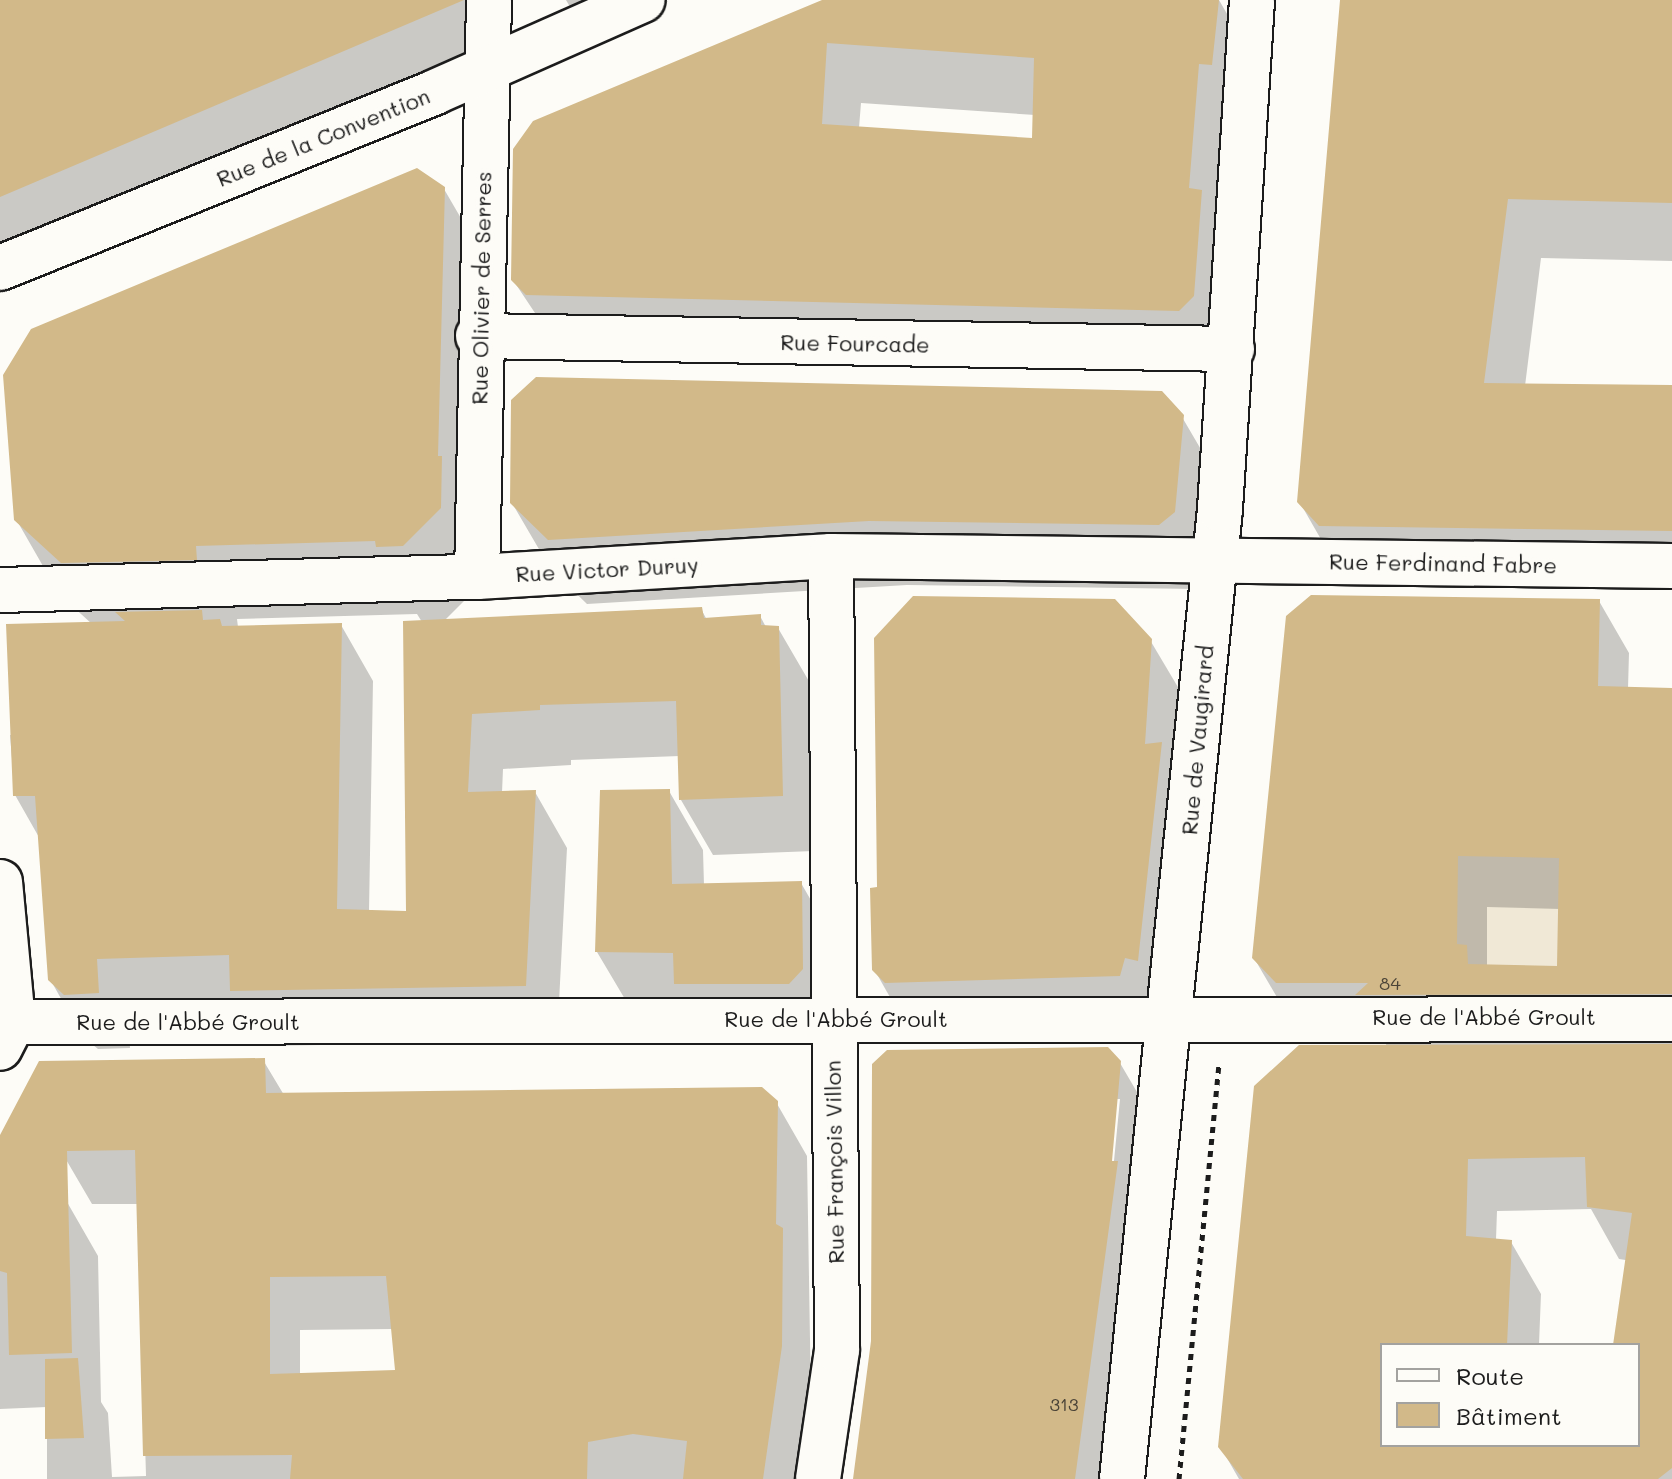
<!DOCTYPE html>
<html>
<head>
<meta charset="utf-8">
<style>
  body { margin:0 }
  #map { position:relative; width:1672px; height:1479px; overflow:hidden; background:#fdfcf7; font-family:Mali,sans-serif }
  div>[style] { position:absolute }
  .built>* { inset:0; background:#f0e8d6 }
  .shadow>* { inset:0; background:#0003 }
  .building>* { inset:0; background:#d2b989 }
  .path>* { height:5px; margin-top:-2.5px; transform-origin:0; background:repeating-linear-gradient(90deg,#1c1c1c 0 6px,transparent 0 12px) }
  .roads { filter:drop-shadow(2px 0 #1c1c1c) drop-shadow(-2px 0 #1c1c1c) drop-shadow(0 2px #1c1c1c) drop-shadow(0 -2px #1c1c1c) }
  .minor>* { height:44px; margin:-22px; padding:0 22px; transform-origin:22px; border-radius:22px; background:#fdfcf7 }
  .secondary>* { height:44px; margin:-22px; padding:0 22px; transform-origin:22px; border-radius:22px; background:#fdfcf7 }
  span { translate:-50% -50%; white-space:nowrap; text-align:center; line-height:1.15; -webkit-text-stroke:8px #fdfcf7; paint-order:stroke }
  .number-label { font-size:18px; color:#4a4337 }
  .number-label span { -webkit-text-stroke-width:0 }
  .street-label { font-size:22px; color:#1c1c1c }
  .legend { position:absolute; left:1380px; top:1343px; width:260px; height:104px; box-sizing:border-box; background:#fdfcf7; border:2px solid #a3a29f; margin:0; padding:10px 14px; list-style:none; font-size:24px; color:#1c1c1c }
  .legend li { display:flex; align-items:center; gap:16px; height:40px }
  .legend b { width:40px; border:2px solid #a3a29f }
</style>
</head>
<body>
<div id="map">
  <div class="built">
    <div style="clip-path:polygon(1529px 684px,1591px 984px,1421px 983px,1423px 766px)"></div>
  </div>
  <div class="shadow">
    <div style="clip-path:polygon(0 0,478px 0,478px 45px,459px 72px,0 263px)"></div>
    <div style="clip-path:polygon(566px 0,667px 0,600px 28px,573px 12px)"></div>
    <div style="clip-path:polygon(evenodd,827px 0,1219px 0,1253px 59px,1214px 371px,563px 355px,513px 280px,827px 0,861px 103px,1035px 115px,1034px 140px,859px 128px,861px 103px)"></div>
    <div style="clip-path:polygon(1342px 0,1672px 0,1672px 261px,1541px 258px,1525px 386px,1672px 387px,1672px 589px,1355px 585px,1334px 562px,1299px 501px)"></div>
    <div style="clip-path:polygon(evenodd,444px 189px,487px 263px,483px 582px,444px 621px,701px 609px,707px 620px,760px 616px,766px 627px,778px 628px,810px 683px,814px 851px,713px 855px,681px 800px,680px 756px,571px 760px,571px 765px,503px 769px,502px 793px,535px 792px,567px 848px,557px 1041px,264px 1046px,244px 1010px,128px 1014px,130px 1048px,98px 1049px,82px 1036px,50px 979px,40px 839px,15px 795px,10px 735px,16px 735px,92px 624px,59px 594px,16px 519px,444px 189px,417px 614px,422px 622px,408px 913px,369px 912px,373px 681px,341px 625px,238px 627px,237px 619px,417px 614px)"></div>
    <div style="clip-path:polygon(1182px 417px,1220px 482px,1197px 589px,907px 585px,587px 604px,550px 568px,512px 503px)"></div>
    <div style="clip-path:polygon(evenodd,1599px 601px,1629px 653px,1628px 689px,1672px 690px,1672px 1291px,1645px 1263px,1619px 1259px,1591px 1209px,1497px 1211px,1496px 1240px,1511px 1242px,1541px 1294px,1539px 1345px,1382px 1345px,1382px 1445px,1638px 1445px,1638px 1345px,1617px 1345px,1672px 1311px,1672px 1479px,1239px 1479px,1220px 1446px,1387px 1046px,1380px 1035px,1285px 1011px,1254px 958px,1599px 601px,1487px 907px,1560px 909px,1559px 968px,1487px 967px,1487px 907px)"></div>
    <div style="clip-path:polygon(1150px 640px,1185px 699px,1153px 1033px,908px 1029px,874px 969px,879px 889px)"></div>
    <div style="clip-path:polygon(669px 791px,703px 850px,704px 885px,801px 883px,835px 942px,823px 1042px,632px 1011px,597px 952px)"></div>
    <div style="clip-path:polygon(evenodd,263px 1060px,284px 1095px,776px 1102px,807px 1156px,811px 1400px,800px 1479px,47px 1479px,47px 1407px,0 1409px,0 1162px,67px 1202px,98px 1256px,101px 1402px,108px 1413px,112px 1477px,146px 1476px,138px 1204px,92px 1204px,61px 1151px,263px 1060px,393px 1329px,397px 1372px,300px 1375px,300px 1330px,393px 1329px)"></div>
    <div style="clip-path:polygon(evenodd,1120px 1063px,1151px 1116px,1113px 1479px,855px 1479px,1120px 1063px,1116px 1099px,1120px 1099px,1113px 1171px,1109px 1170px,1116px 1099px)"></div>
  </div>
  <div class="building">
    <div style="clip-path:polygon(0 0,464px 0,0 197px)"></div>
    <div style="clip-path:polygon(evenodd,822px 0,1219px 0,1212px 65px,1199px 64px,1189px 188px,1202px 190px,1194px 296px,1179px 311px,526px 295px,511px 280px,513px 149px,533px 121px,822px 0,827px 43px,1034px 58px,1032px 138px,822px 124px,827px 43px)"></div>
    <div style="clip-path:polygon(1340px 0,1672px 0,1672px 203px,1508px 199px,1484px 383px,1672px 385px,1672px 531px,1319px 526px,1297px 502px)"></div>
    <div style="clip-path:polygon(417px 168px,445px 187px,438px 456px,442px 456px,441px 508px,403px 546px,376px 547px,375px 541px,196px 546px,197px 560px,61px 563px,14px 520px,3px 375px,31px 329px)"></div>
    <div style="clip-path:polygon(536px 377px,1162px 391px,1184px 415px,1175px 512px,1159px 525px,869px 521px,548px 540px,510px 503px,511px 400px)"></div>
    <div style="clip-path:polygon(evenodd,1311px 595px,1600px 599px,1598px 686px,1672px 688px,1672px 994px,1355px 995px,1368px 983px,1276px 983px,1252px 958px,1286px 616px,1311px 595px,1458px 856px,1559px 858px,1557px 966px,1468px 964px,1467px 945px,1457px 944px,1458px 856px)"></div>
    <div style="clip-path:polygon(913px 596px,1115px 599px,1152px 639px,1145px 744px,1162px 742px,1138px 961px,1125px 958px,1120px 976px,885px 983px,872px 970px,870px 888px,877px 887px,874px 638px)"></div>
    <div style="clip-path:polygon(702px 607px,704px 618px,761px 614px,761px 625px,779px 626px,783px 796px,679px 800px,676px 701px,540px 705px,540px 710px,472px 714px,468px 792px,536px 790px,526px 986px,230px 991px,229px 955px,97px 959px,99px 993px,64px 995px,48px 980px,35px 796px,13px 796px,6px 624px,125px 621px,115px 612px,202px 610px,203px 620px,220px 619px,222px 626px,342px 623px,337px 909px,406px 911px,403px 621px)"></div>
    <div style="clip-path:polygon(670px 789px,672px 884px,802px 881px,803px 969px,789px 984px,674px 984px,673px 953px,595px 952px,600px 790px)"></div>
    <div style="clip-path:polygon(evenodd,1672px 1044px,1672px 1468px,1658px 1479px,1243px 1479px,1218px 1447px,1254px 1086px,1299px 1045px,1672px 1044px,1585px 1157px,1587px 1207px,1632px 1213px,1613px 1345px,1638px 1345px,1638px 1445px,1382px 1445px,1382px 1345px,1507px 1345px,1512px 1240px,1466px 1236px,1468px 1159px,1585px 1157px)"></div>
    <div style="clip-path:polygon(1108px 1047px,1121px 1061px,1112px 1161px,1118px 1161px,1075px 1479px,853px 1479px,871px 1341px,872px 1064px,887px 1050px)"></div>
    <div style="clip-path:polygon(evenodd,265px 1058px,266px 1093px,762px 1087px,778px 1101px,776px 1224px,783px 1228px,782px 1346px,763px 1479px,683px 1479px,687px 1441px,633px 1434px,588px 1442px,587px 1479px,290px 1479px,292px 1455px,143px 1456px,135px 1150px,67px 1151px,72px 1353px,9px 1355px,7px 1273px,0 1271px,0 1135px,39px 1061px,265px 1058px,386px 1276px,395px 1370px,270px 1374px,270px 1277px,386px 1276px)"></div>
    <div style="clip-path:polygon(78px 1358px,84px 1438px,45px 1439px,45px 1359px)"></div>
  </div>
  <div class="path">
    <div style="left:1179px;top:1479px;width:416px;rotate:-84.5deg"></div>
  </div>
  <div class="roads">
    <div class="minor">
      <div style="left:478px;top:336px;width:754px;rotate:0.99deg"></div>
      <div style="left:477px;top:577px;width:577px;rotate:-88.81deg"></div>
      <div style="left:0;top:590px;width:477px;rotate:-1.6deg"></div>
      <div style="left:477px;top:577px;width:355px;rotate:-3.4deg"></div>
      <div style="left:831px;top:556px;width:841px;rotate:0.68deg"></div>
      <div style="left:0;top:882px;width:141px;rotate:84.7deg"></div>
      <div style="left:13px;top:1022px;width:29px;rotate:117deg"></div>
      <div style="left:0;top:1022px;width:1672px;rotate:-0.1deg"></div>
      <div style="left:818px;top:1479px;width:130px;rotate:-81.6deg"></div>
      <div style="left:837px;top:1350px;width:794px;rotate:-90.43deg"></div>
    </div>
    <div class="secondary">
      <div style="left:0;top:268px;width:469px;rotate:-22deg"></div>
      <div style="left:435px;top:92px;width:227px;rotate:-23.9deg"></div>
      <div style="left:1122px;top:1479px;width:975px;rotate:-84.23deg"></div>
      <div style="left:1220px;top:509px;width:510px;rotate:-86.4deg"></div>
    </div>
  </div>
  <div class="number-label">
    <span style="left:1390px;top:983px">84</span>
    <span style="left:1064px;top:1404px">313</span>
  </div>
  <div class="street-label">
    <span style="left:323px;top:137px;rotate:-22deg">Rue de la Convention</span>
    <span style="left:481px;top:288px;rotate:-89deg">Rue Olivier de Serres</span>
    <span style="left:855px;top:343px;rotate:1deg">Rue Fourcade</span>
    <span style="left:1443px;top:563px;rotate:1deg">Rue Ferdinand Fabre</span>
    <span style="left:607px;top:569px;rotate:-3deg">Rue Victor Duruy</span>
    <span style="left:1197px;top:740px;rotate:-85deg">Rue de Vaugirard</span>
    <span style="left:1484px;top:1017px">Rue de l'Abbé Groult</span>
    <span style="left:836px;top:1019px">Rue de l'Abbé Groult</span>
    <span style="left:188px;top:1022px">Rue de l'Abbé Groult</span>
    <span style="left:834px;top:1162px;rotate:-91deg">Rue François Villon</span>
  </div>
  <ul class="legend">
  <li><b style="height:10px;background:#fdfcf7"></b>Route</li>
  <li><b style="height:22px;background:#d2b989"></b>Bâtiment</li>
  </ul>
</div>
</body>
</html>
